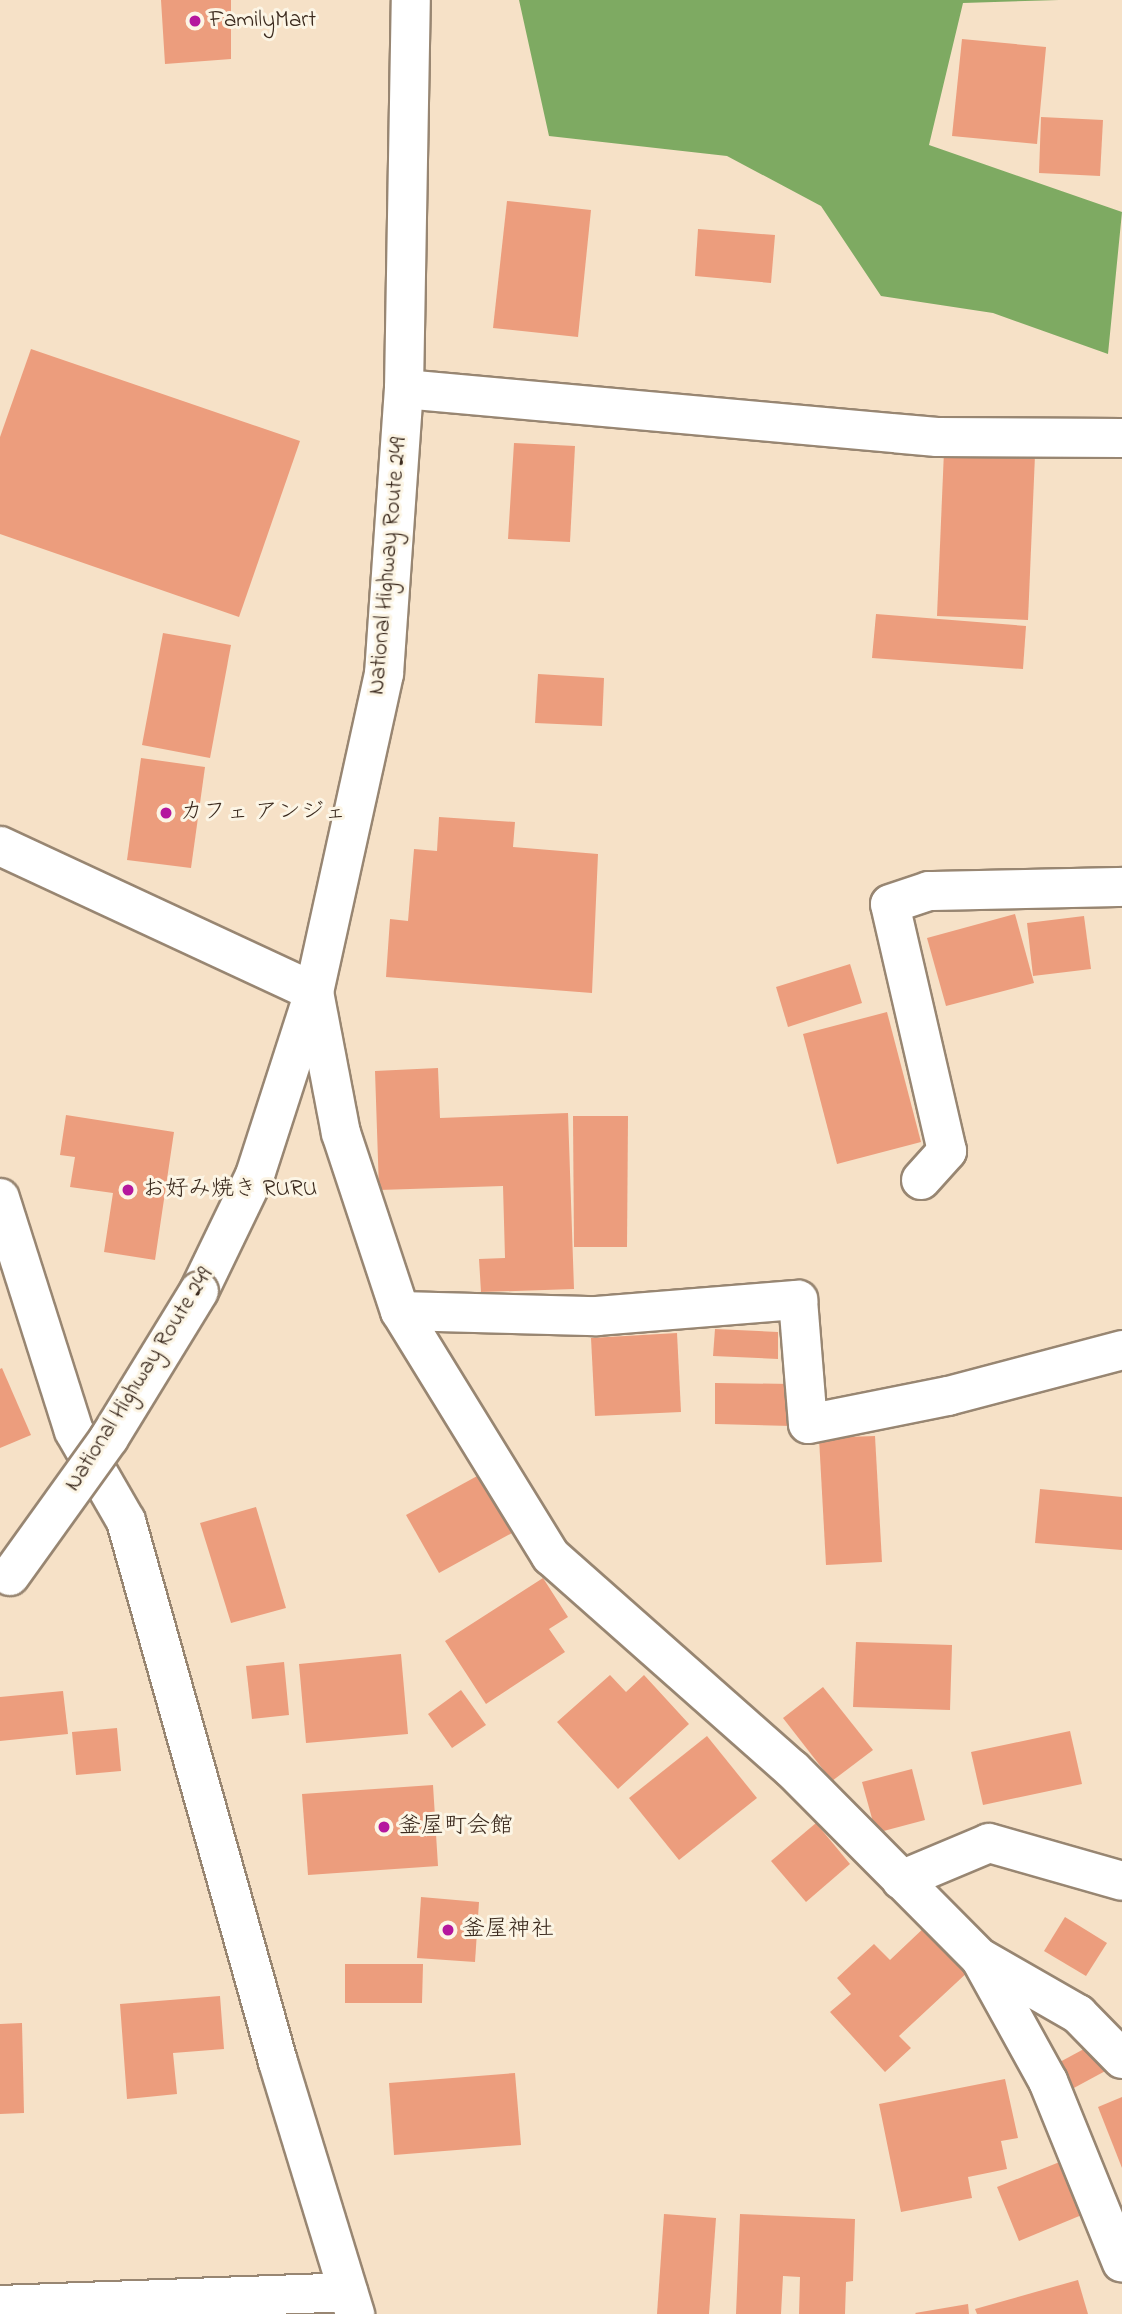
<!DOCTYPE html>
<html>
<head>
<meta charset="utf-8">
<style>
  body { margin:0 }
  #map { position:relative; width:1122px; height:2314px; overflow:hidden; background:#f6e1c7; font-family:"Indie Flower","Klee One",sans-serif }
  div>[style] { position:absolute }
  .forest>* { inset:0; background:#7eaa62 }
  .building>* { inset:0; background:#ec9d7d }
  .roads { filter:drop-shadow(2px 0 #988672) drop-shadow(-2px 0 #988672) drop-shadow(0 2px #988672) drop-shadow(0 -2px #988672) }
  .minor>* { height:38px; margin:-19px; padding:0 19px; transform-origin:19px; border-radius:19px; background:#fff }
  .highway>* { height:38px; margin:-19px; padding:0 19px; transform-origin:19px; border-radius:19px; background:#fff }
  .bridges { filter:drop-shadow(2px 0 #988672) drop-shadow(-2px 0 #988672) drop-shadow(0 2px #988672) drop-shadow(0 -2px #988672) }
  .highway-bridge>* { height:38px; margin:-19px; padding:0 19px; transform-origin:19px; border-radius:19px; background:#fff }
  .dots>* { width:19px; height:19px; translate:-50% -50%; box-sizing:border-box; border:4px solid #fcf5e5; border-radius:50% }
  span { translate:-50% -50%; white-space:nowrap; text-align:center; line-height:1.15; -webkit-text-stroke:6px #fcf5e5; paint-order:stroke }
  .poi-label { font-size:23px; color:#3b2a1e }
  .left { translate:0 -50%; text-align:left }
  .street-label { font-size:23px; color:#3b2a1e }
</style>
</head>
<body>
<div id="map">
  <div class="forest">
    <div style="clip-path:polygon(519px 0,1059px 0,963px 3px,929px 145px,1122px 212px,1108px 354px,993px 313px,881px 296px,821px 206px,727px 156px,549px 136px)"></div>
  </div>
  <div class="building">
    <div style="clip-path:polygon(161px 0,231px 0,231px 59px,165px 64px)"></div>
    <div style="clip-path:polygon(962px 39px,1046px 47px,1037px 144px,952px 136px)"></div>
    <div style="clip-path:polygon(1041px 117px,1103px 120px,1100px 176px,1039px 173px)"></div>
    <div style="clip-path:polygon(507px 201px,591px 210px,578px 337px,493px 328px)"></div>
    <div style="clip-path:polygon(698px 229px,775px 235px,771px 283px,695px 276px)"></div>
    <div style="clip-path:polygon(31px 349px,300px 441px,239px 617px,0 534px,0 437px)"></div>
    <div style="clip-path:polygon(514px 443px,575px 446px,570px 542px,508px 539px)"></div>
    <div style="clip-path:polygon(944px 451px,1035px 455px,1028px 620px,937px 616px)"></div>
    <div style="clip-path:polygon(876px 614px,1026px 626px,1023px 669px,872px 658px)"></div>
    <div style="clip-path:polygon(163px 633px,231px 645px,210px 758px,142px 745px)"></div>
    <div style="clip-path:polygon(538px 674px,604px 678px,602px 726px,535px 723px)"></div>
    <div style="clip-path:polygon(141px 758px,205px 767px,191px 868px,127px 860px)"></div>
    <div style="clip-path:polygon(439px 817px,515px 822px,513px 847px,598px 854px,592px 993px,386px 977px,390px 919px,408px 921px,414px 849px,437px 851px)"></div>
    <div style="clip-path:polygon(1015px 914px,1034px 983px,946px 1006px,927px 938px)"></div>
    <div style="clip-path:polygon(1084px 916px,1091px 969px,1033px 976px,1027px 923px)"></div>
    <div style="clip-path:polygon(850px 964px,862px 1003px,788px 1027px,776px 987px)"></div>
    <div style="clip-path:polygon(887px 1012px,921px 1142px,837px 1164px,803px 1034px)"></div>
    <div style="clip-path:polygon(438px 1068px,440px 1118px,568px 1113px,574px 1289px,481px 1292px,479px 1259px,505px 1258px,503px 1186px,379px 1190px,375px 1071px)"></div>
    <div style="clip-path:polygon(66px 1115px,174px 1132px,155px 1260px,104px 1252px,113px 1193px,70px 1187px,75px 1157px,60px 1155px)"></div>
    <div style="clip-path:polygon(573px 1116px,628px 1116px,627px 1247px,574px 1247px)"></div>
    <div style="clip-path:polygon(715px 1329px,778px 1332px,778px 1359px,713px 1356px)"></div>
    <div style="clip-path:polygon(677px 1333px,681px 1412px,595px 1416px,591px 1338px)"></div>
    <div style="clip-path:polygon(2px 1368px,31px 1435px,0 1448px,0 1369px)"></div>
    <div style="clip-path:polygon(715px 1383px,792px 1384px,791px 1426px,715px 1424px)"></div>
    <div style="clip-path:polygon(875px 1436px,882px 1562px,826px 1565px,819px 1438px)"></div>
    <div style="clip-path:polygon(479px 1475px,512px 1533px,439px 1573px,406px 1515px)"></div>
    <div style="clip-path:polygon(1040px 1489px,1122px 1497px,1122px 1550px,1035px 1543px)"></div>
    <div style="clip-path:polygon(256px 1507px,286px 1608px,231px 1623px,200px 1523px)"></div>
    <div style="clip-path:polygon(543px 1578px,568px 1617px,549px 1629px,565px 1652px,486px 1704px,445px 1641px)"></div>
    <div style="clip-path:polygon(856px 1642px,952px 1645px,950px 1710px,853px 1707px)"></div>
    <div style="clip-path:polygon(401px 1654px,408px 1734px,306px 1743px,299px 1664px)"></div>
    <div style="clip-path:polygon(284px 1662px,289px 1715px,252px 1719px,246px 1666px)"></div>
    <div style="clip-path:polygon(610px 1675px,626px 1692px,644px 1675px,689px 1724px,618px 1789px,557px 1722px)"></div>
    <div style="clip-path:polygon(823px 1687px,873px 1750px,832px 1781px,783px 1718px)"></div>
    <div style="clip-path:polygon(461px 1690px,486px 1725px,452px 1748px,428px 1714px)"></div>
    <div style="clip-path:polygon(63px 1691px,68px 1734px,0 1741px,0 1697px)"></div>
    <div style="clip-path:polygon(117px 1728px,121px 1771px,76px 1775px,72px 1732px)"></div>
    <div style="clip-path:polygon(1070px 1731px,1082px 1784px,983px 1805px,971px 1752px)"></div>
    <div style="clip-path:polygon(707px 1736px,757px 1798px,679px 1860px,629px 1798px)"></div>
    <div style="clip-path:polygon(912px 1769px,925px 1820px,876px 1833px,862px 1782px)"></div>
    <div style="clip-path:polygon(433px 1785px,438px 1866px,308px 1875px,302px 1794px)"></div>
    <div style="clip-path:polygon(816px 1823px,850px 1864px,806px 1902px,771px 1861px)"></div>
    <div style="clip-path:polygon(421px 1897px,479px 1902px,475px 1962px,417px 1958px)"></div>
    <div style="clip-path:polygon(1065px 1917px,1107px 1943px,1086px 1976px,1044px 1951px)"></div>
    <div style="clip-path:polygon(928px 1924px,970px 1970px,899px 2036px,911px 2048px,885px 2072px,830px 2012px,851px 1994px,837px 1978px,874px 1944px,890px 1960px)"></div>
    <div style="clip-path:polygon(345px 1964px,423px 1964px,422px 2003px,345px 2003px)"></div>
    <div style="clip-path:polygon(220px 1996px,224px 2049px,173px 2053px,177px 2094px,127px 2099px,120px 2004px)"></div>
    <div style="clip-path:polygon(22px 2023px,24px 2113px,0 2114px,0 2024px)"></div>
    <div style="clip-path:polygon(1095px 2043px,1109px 2069px,1072px 2089px,1058px 2063px)"></div>
    <div style="clip-path:polygon(515px 2073px,521px 2145px,394px 2155px,389px 2083px)"></div>
    <div style="clip-path:polygon(1005px 2079px,1018px 2138px,1001px 2141px,1007px 2169px,968px 2177px,972px 2198px,901px 2212px,879px 2104px)"></div>
    <div style="clip-path:polygon(1122px 2097px,1122px 2168px,1098px 2107px)"></div>
    <div style="clip-path:polygon(1067px 2159px,1089px 2212px,1019px 2241px,997px 2187px)"></div>
    <div style="clip-path:polygon(664px 2214px,716px 2218px,709px 2314px,657px 2314px)"></div>
    <div style="clip-path:polygon(740px 2214px,855px 2219px,853px 2281px,846px 2282px,845px 2314px,799px 2314px,800px 2277px,783px 2276px,781px 2314px,736px 2314px)"></div>
    <div style="clip-path:polygon(1078px 2280px,1088px 2314px,977px 2314px,975px 2309px)"></div>
    <div style="clip-path:polygon(968px 2304px,969px 2314px,916px 2314px,915px 2313px)"></div>
  </div>
  <div class="roads">
    <div class="minor">
      <div style="left:404px;top:389px;width:535px;rotate:5.15deg"></div>
      <div style="left:937px;top:437px;width:185px;rotate:0.3deg"></div>
      <div style="left:0;top:846px;width:346px;rotate:24.9deg"></div>
      <div style="left:314px;top:992px;width:144px;rotate:79.2deg"></div>
      <div style="left:341px;top:1133px;width:188px;rotate:71.7deg"></div>
      <div style="left:400px;top:1311px;width:288px;rotate:58.4deg"></div>
      <div style="left:551px;top:1556px;width:322px;rotate:41.5deg"></div>
      <div style="left:792px;top:1769px;width:267px;rotate:45.2deg"></div>
      <div style="left:980px;top:1958px;width:141px;rotate:61.1deg"></div>
      <div style="left:1048px;top:2081px;width:196px;rotate:67.9deg"></div>
      <div style="left:921px;top:1180px;width:39px;rotate:-48deg"></div>
      <div style="left:947px;top:1151px;width:253px;rotate:-103deg"></div>
      <div style="left:890px;top:904px;width:41px;rotate:-18.4deg"></div>
      <div style="left:929px;top:891px;width:193px;rotate:-1.2deg"></div>
      <div style="left:0;top:1198px;width:244px;rotate:72.4deg"></div>
      <div style="left:74px;top:1431px;width:104px;rotate:60deg"></div>
      <div style="left:126px;top:1521px;width:562px;rotate:74.31deg"></div>
      <div style="left:278px;top:2062px;width:264px;rotate:73deg"></div>
      <div style="left:400px;top:1311px;width:197px;rotate:1.5deg"></div>
      <div style="left:597px;top:1316px;width:202px;rotate:-4.6deg"></div>
      <div style="left:798px;top:1300px;width:124px;rotate:85.4deg"></div>
      <div style="left:808px;top:1424px;width:143px;rotate:-11.3deg"></div>
      <div style="left:948px;top:1396px;width:180px;rotate:-14.8deg"></div>
      <div style="left:901px;top:1880px;width:95px;rotate:-22.8deg"></div>
      <div style="left:989px;top:1843px;width:138px;rotate:15.9deg"></div>
      <div style="left:982px;top:1959px;width:111px;rotate:29.8deg"></div>
      <div style="left:1078px;top:2014px;width:63px;rotate:45.6deg"></div>
      <div style="left:0;top:2305px;width:348px;rotate:-2.1deg"></div>
    </div>
    <div class="highway">
      <div style="left:199px;top:1291px;width:129px;rotate:-64.2deg"></div>
      <div style="left:255px;top:1175px;width:192px;rotate:-72.1deg"></div>
      <div style="left:314px;top:992px;width:326px;rotate:-77.6deg"></div>
      <div style="left:384px;top:674px;width:286px;rotate:-86deg"></div>
      <div style="left:404px;top:389px;width:389px;rotate:-89deg"></div>
    </div>
  </div>
  <div class="bridges">
    <div class="highway-bridge">
      <div style="left:10px;top:1576px;width:170px;rotate:-54.3deg"></div>
      <div style="left:109px;top:1438px;width:172px;rotate:-58.5deg"></div>
    </div>
  </div>
  <div class="dots">
    <div style="left:195px;top:21px;background:#b5179e"></div>
    <div style="left:166px;top:813px;background:#b5179e"></div>
    <div style="left:128px;top:1190px;background:#b5179e"></div>
    <div style="left:384px;top:1827px;background:#b5179e"></div>
    <div style="left:448px;top:1930px;background:#b5179e"></div>
  </div>
  <div class="poi-label">
    <span class="left" style="left:209px;top:21px">FamilyMart</span>
    <span class="left" style="left:180px;top:813px">カフェ アンジェ</span>
    <span class="left" style="left:142px;top:1190px">お好み焼き RURU</span>
    <span class="left" style="left:398px;top:1827px">釜屋町会館</span>
    <span class="left" style="left:462px;top:1930px">釜屋神社</span>
  </div>
  <div class="street-label">
    <span style="left:389px;top:566px;rotate:-85deg">National Highway Route 249</span>
    <span style="left:140px;top:1380px;rotate:-58deg">National Highway Route 249</span>
  </div>
</div>
</body>
</html>
